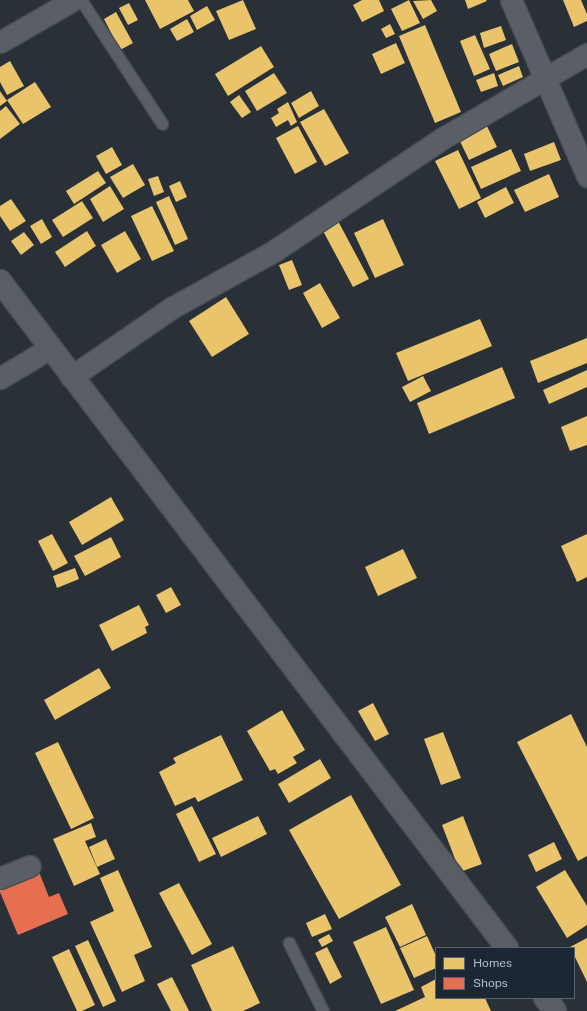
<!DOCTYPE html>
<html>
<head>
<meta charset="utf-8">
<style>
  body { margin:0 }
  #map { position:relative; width:587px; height:1011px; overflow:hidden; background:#2a3038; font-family:"Public Sans",sans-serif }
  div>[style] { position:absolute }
  .homes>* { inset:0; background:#e9c46a }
  .shops>* { inset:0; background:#e76f51 }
  .roads { filter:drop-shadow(1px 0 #484c53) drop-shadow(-1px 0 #484c53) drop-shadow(0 1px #484c53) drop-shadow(0 -1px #484c53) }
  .lane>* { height:11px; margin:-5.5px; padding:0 5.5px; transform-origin:5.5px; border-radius:5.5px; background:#5a5e66 }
  .street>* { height:21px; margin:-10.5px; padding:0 10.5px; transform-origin:10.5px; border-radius:10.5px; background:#5a5e66 }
  .secondary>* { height:22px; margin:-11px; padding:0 11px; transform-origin:11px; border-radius:11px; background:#595d64 }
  span { translate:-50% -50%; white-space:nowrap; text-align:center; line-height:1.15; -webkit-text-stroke:4px #1d2633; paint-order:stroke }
  .legend { position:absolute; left:435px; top:947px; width:140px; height:52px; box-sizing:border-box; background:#1d2633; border:1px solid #59626f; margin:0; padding:5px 7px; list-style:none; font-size:12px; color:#b4bcc9 }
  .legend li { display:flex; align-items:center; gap:8px; height:20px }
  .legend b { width:20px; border:1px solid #59626f }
</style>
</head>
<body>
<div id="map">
  <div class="homes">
    <div style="clip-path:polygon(145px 0,188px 0,194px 11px,160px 29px)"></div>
    <div style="clip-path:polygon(243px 0,256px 29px,229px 40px,216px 11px)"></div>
    <div style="clip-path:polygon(362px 0,379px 0,384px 11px,362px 22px,353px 5px)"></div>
    <div style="clip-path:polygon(409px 0,420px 23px,402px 31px,391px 9px)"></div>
    <div style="clip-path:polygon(431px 0,437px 11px,423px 19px,413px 1px)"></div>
    <div style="clip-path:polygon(465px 0,486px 0,487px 1px,468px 9px)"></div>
    <div style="clip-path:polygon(563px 0,581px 0,587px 14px,587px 21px,574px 27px)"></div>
    <div style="clip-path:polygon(129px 3px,138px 20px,128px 25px,119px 8px)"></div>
    <div style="clip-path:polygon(207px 6px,215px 20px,197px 30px,190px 16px)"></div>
    <div style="clip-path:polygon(116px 12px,133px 43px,120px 50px,104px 19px)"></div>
    <div style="clip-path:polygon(187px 19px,194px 32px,177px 41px,170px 29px)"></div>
    <div style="clip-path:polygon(390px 24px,395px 34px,386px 38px,381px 29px)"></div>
    <div style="clip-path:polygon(425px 25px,461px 112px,435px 123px,399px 36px)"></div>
    <div style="clip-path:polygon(501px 26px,506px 40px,484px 48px,480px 33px)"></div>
    <div style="clip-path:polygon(475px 35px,490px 69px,474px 76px,460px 41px)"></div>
    <div style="clip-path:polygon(396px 43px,405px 63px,381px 74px,372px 54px)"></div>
    <div style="clip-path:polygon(512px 44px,519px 62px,496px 71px,489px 54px)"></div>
    <div style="clip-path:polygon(261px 46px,274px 67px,228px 96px,215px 74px)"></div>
    <div style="clip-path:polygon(10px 61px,24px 86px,7px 95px,0 82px,0 67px)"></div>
    <div style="clip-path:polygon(519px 66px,523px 77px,503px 86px,498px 75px)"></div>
    <div style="clip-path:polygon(274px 73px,287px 93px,257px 111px,245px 91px)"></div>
    <div style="clip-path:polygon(494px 73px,498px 86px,481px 92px,476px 80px)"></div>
    <div style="clip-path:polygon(35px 82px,51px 107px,23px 124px,7px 100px)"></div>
    <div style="clip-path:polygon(0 91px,7px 101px,0 106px)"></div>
    <div style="clip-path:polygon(311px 91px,319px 106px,299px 118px,291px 103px)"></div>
    <div style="clip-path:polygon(239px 95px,251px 112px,242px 118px,230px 102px)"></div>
    <div style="clip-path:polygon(288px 102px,297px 122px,291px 126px,288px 120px,276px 127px,271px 118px,279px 113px,277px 109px)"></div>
    <div style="clip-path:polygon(6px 106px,20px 124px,0 139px,0 111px)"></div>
    <div style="clip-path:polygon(324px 109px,349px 153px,325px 166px,300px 122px)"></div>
    <div style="clip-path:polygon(485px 122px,497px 147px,469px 160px,457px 135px)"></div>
    <div style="clip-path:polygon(298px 126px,317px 162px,295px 174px,276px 138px)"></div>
    <div style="clip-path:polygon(554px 142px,561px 160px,530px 171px,524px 154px)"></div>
    <div style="clip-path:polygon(112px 147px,122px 165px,106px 174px,96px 156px)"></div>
    <div style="clip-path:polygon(511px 149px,521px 171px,481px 189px,471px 167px)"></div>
    <div style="clip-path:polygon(458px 150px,481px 198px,459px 209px,435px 161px)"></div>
    <div style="clip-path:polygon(133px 164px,145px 185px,123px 198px,110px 177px)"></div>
    <div style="clip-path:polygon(98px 171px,106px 183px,74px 204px,66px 191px)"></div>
    <div style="clip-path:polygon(549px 174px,559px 197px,525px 212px,514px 190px)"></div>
    <div style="clip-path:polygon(158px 176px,164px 192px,154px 196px,148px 179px)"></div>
    <div style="clip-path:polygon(180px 181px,187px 197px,176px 202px,169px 186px)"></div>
    <div style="clip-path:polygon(110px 186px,124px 209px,103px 222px,90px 199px)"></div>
    <div style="clip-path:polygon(506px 187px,514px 203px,485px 218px,477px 202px)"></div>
    <div style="clip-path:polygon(169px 196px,188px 239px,175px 245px,156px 202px)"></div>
    <div style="clip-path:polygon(11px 199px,26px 221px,10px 231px,0 216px,0 206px)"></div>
    <div style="clip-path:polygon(82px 201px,93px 218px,63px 237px,52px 220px)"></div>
    <div style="clip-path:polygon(152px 206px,174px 251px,152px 261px,131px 216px)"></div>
    <div style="clip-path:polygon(42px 219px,52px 237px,41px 244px,30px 226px)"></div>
    <div style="clip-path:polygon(383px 219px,404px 265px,375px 278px,354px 233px)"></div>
    <div style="clip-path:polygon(338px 221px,369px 279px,353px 287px,322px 229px)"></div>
    <div style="clip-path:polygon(87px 231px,96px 246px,65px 267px,55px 252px)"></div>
    <div style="clip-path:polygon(125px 231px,141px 259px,117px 273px,101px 245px)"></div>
    <div style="clip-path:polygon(24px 232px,34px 245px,21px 255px,11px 241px)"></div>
    <div style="clip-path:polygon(292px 260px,302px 285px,289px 290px,279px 265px)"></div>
    <div style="clip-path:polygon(320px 283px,340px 318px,322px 328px,303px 293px)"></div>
    <div style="clip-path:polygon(226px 297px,249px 334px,212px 357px,189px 321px)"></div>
    <div style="clip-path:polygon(480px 319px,492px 346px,408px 381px,396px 353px)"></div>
    <div style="clip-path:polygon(587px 338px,587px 363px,538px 383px,530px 361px)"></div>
    <div style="clip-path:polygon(502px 367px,515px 398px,429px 434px,417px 403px)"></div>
    <div style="clip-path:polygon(587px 370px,587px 387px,549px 404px,543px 390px)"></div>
    <div style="clip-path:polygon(423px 376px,431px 391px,410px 402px,402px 387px)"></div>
    <div style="clip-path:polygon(587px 416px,587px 445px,570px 451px,561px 427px)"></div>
    <div style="clip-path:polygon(111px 497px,124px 520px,82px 545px,69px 522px)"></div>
    <div style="clip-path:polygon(52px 534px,68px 563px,53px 571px,38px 541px)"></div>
    <div style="clip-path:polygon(587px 534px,587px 577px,577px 582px,561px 546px)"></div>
    <div style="clip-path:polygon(111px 537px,121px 557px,85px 576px,74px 556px)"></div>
    <div style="clip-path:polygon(403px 549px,417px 578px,378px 596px,365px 567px)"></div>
    <div style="clip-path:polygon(75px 568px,79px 579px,57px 588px,53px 576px)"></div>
    <div style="clip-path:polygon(171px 587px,181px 605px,166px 613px,156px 595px)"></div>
    <div style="clip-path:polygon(139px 605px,149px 625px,145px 627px,147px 633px,112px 651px,99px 625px)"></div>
    <div style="clip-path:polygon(99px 668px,111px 688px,55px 720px,44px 700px)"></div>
    <div style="clip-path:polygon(373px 703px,389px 734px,375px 741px,358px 711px)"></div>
    <div style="clip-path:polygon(282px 710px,305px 750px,293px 757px,297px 763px,278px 774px,275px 769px,270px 771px,247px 731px)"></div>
    <div style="clip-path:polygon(571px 714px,587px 747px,587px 856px,578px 861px,517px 742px)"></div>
    <div style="clip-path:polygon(443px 732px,461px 778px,441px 785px,424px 739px)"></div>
    <div style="clip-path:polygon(221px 735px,243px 780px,198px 802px,195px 797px,175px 806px,159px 772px,176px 763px,173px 758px)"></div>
    <div style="clip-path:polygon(58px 742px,94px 818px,71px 829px,35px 753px)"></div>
    <div style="clip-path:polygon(320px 759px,331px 778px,289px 803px,278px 784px)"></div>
    <div style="clip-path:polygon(351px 795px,401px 885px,339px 919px,289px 830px)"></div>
    <div style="clip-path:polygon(192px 806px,216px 854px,199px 862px,176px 814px)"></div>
    <div style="clip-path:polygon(258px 816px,267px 834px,221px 857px,212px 838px)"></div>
    <div style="clip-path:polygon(463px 816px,482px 864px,460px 872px,442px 825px)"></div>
    <div style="clip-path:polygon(91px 823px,96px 837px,85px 841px,100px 874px,74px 886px,53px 839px)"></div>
    <div style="clip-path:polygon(106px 839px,115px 859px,97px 867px,89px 847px)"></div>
    <div style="clip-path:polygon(554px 842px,562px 859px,536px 872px,528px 855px)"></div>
    <div style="clip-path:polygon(118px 870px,152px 947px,134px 955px,145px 981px,122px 992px,90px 922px,114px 911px,100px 878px)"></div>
    <div style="clip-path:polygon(565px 870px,587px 906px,587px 925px,567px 938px,536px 887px)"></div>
    <div style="clip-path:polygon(179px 883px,212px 944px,192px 955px,159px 893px)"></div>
    <div style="clip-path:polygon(412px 904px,426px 935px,400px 947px,385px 917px)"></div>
    <div style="clip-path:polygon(325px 914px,332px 929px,312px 937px,306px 923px)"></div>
    <div style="clip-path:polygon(386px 927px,414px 990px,381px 1004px,353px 942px)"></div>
    <div style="clip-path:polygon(329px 934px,333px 941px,322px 947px,318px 940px)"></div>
    <div style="clip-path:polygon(427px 936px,436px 956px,436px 968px,414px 978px,400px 948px)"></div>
    <div style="clip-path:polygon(587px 938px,587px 982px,574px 955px,574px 948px,570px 947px)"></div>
    <div style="clip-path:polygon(88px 940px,116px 1001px,103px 1007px,75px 946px)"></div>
    <div style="clip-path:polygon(233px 946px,260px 1003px,243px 1011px,212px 1011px,191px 965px)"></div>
    <div style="clip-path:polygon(327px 947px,342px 977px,330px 984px,315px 953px)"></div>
    <div style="clip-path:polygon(69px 949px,95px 1005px,82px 1011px,77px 1011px,52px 957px)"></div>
    <div style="clip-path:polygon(172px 977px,189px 1011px,171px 1011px,157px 984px)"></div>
    <div style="clip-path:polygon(436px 979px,436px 998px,485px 998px,491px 1011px,395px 1011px,425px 997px,421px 987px)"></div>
  </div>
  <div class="shops">
    <div style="clip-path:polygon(37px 867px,49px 897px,59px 893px,68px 914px,18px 935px,0 892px,0 883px)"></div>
  </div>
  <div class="roads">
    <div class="lane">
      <div style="left:81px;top:0;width:148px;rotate:56.8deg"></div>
      <div style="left:289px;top:943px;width:76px;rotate:63.4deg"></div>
    </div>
    <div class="street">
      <div style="left:511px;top:0;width:192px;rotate:66.6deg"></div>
      <div style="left:0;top:42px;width:84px;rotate:-29.9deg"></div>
      <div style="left:71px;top:377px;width:124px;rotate:-34.5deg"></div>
      <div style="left:173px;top:307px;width:115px;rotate:-29deg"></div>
      <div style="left:274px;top:251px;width:203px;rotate:-33.8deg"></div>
      <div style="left:443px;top:138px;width:167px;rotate:-30.3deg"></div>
      <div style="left:0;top:378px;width:58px;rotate:-31deg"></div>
      <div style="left:0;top:878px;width:32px;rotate:-22deg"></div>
    </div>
    <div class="secondary">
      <div style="left:0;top:281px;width:838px;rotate:52.76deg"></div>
      <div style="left:545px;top:998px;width:16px;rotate:52deg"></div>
    </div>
  </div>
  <ul class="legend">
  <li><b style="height:11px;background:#e9c46a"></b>Homes</li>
  <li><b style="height:11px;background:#e76f51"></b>Shops</li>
  </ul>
</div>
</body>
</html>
